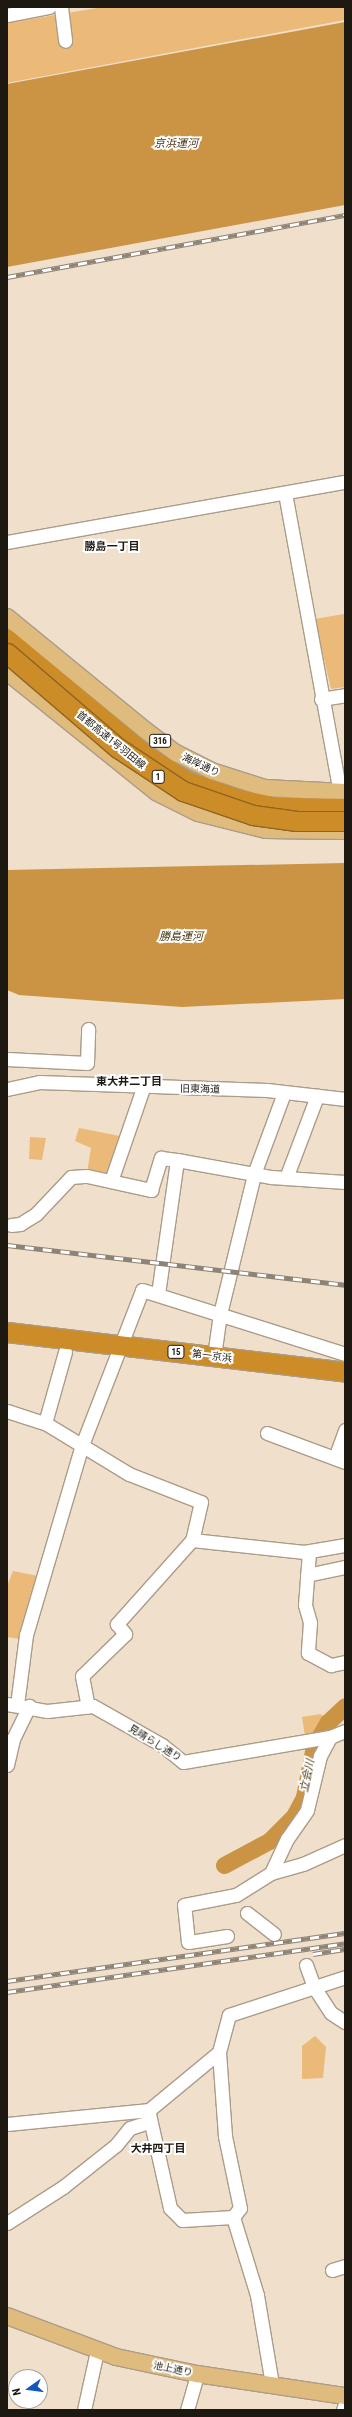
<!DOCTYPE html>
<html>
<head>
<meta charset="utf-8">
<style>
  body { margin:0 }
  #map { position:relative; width:352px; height:2417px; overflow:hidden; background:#efdfcb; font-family:"Roboto Condensed","Noto Sans JP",sans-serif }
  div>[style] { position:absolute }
  .green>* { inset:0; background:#ebba79 }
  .water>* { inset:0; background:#cb9445 }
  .river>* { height:17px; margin:-8.5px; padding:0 8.5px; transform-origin:8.5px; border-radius:8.5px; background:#cb9445 }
  .roads { filter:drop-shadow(1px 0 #ab9c89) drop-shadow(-1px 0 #ab9c89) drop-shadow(0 1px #ab9c89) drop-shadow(0 -1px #ab9c89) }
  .minor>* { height:13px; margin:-6.5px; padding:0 6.5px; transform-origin:6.5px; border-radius:6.5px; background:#fff }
  .major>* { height:16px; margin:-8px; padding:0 8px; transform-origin:8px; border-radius:8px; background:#e0bb7e }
  .highway>* { height:19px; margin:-9.5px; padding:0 9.5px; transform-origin:9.5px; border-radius:9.5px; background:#cc8d28 }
  .rail>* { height:4.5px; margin-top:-2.25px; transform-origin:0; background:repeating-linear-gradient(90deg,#fff 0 9px,#8e8375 0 18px); box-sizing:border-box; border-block:1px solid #8e8375 }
  .bridges { filter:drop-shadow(1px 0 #8f6420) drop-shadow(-1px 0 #8f6420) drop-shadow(0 1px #8f6420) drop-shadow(0 -1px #8f6420) }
  .highway-bridge>* { height:19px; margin:-9.5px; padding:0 9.5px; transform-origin:9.5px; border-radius:9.5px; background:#cc8d28 }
  span { translate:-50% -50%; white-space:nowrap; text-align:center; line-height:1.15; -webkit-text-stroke:4px #fff; paint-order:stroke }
  .shield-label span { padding:1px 3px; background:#fff; border:1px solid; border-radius:3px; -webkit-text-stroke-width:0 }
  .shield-label { font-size:9px; color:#1d1810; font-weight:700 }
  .street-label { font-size:10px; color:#1d1810 }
  .water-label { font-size:11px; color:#4b3412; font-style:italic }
  .neighbourhood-label { font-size:11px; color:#1d1810; font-weight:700 }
  .frame { position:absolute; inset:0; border:8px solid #1d1810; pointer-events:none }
  .north { position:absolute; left:8px; top:2369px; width:40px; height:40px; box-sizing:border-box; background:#fff; border:1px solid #a5a39f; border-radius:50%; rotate:256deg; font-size:11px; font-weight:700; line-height:16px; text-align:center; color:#1d1810 }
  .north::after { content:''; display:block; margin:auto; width:14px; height:18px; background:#1456c1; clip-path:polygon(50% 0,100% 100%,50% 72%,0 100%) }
</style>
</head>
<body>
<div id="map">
  <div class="green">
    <div style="clip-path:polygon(103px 7px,345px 7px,345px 20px,7px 83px,7px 23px)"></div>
    <div style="clip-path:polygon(344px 614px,345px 687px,331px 689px,315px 619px)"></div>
    <div style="clip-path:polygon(79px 1128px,125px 1137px,110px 1177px,87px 1173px,91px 1148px,75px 1141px)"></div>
    <div style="clip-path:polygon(30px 1137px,46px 1138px,42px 1160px,29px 1159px)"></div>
    <div style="clip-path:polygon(13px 1571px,38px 1576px,19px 1639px,7px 1637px,7px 1586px)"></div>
    <div style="clip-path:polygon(321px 1714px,323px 1717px,314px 1734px,305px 1736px,302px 1717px)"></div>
    <div style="clip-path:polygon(315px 2036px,326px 2047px,323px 2078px,302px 2079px,302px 2046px)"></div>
  </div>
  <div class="water">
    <div style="clip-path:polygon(345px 22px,345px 205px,7px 267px,7px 84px)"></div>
    <div style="clip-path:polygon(345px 863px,345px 999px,182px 1007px,19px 995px,7px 990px,7px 870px)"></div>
  </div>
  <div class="river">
    <div style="left:224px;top:1865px;width:51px;rotate:-28.1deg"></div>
    <div style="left:269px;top:1841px;width:35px;rotate:-45deg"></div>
    <div style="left:294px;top:1816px;width:21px;rotate:-62deg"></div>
    <div style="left:304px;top:1797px;width:52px;rotate:-78.9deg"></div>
    <div style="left:314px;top:1746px;width:28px;rotate:-60deg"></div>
    <div style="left:328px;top:1722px;width:23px;rotate:-43deg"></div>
  </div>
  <div class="roads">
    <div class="minor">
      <div style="left:61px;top:7px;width:34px;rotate:83deg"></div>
      <div style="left:7px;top:15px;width:43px;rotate:-10.8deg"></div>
      <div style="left:285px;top:493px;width:304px;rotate:79.6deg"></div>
      <div style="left:7px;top:542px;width:343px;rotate:-10.1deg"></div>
      <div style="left:321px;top:699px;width:24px;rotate:-9deg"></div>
      <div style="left:7px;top:1059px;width:80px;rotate:2.9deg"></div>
      <div style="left:87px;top:1063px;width:34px;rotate:-88deg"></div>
      <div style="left:7px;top:1089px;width:33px;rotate:-12deg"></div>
      <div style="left:39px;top:1082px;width:228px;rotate:2deg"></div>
      <div style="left:267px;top:1090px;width:79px;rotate:6.6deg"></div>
      <div style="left:286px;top:1178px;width:88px;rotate:-69.3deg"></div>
      <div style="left:111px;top:1181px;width:98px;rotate:-71deg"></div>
      <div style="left:11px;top:1225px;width:9px;rotate:-6deg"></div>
      <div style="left:20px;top:1224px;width:19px;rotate:-32deg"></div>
      <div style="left:36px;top:1214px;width:51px;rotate:-46.6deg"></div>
      <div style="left:71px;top:1177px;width:16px;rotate:-4deg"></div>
      <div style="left:87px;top:1176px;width:66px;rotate:12.3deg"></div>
      <div style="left:151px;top:1190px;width:34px;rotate:-73deg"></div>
      <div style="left:161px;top:1158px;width:16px;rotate:7deg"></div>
      <div style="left:158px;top:1294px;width:135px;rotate:-81.9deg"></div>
      <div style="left:177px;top:1160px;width:96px;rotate:10.3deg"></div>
      <div style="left:271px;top:1177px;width:74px;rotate:3.9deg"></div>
      <div style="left:214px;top:1356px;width:42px;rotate:-81.9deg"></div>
      <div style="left:220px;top:1314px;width:144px;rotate:-76.3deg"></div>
      <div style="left:254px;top:1174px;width:86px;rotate:-69.7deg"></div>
      <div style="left:7px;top:1411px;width:40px;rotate:18deg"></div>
      <div style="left:45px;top:1423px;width:98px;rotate:31.3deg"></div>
      <div style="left:129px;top:1474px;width:77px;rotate:21.3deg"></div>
      <div style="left:201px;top:1502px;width:39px;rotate:103deg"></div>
      <div style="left:192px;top:1540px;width:113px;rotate:131.8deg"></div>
      <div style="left:117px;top:1624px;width:13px;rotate:51deg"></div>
      <div style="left:125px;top:1634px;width:60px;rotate:135.7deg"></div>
      <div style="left:82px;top:1676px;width:31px;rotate:79deg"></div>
      <div style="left:45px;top:1423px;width:74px;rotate:-74.3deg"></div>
      <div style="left:267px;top:1433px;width:83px;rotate:20.4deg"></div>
      <div style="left:335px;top:1458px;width:30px;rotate:-70deg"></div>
      <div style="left:192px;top:1540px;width:113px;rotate:6.1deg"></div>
      <div style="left:304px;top:1552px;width:42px;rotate:-9.7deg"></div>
      <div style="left:309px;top:1552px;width:53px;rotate:94.3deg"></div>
      <div style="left:305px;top:1605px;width:18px;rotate:74deg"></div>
      <div style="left:310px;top:1622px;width:31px;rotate:94deg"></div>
      <div style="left:308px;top:1653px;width:26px;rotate:28deg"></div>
      <div style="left:331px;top:1665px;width:14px;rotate:-12deg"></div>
      <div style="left:307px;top:1575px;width:39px;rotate:-12deg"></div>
      <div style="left:7px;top:1704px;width:41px;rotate:9.9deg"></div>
      <div style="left:47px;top:1711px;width:46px;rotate:-6.2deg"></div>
      <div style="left:93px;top:1706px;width:79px;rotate:29.5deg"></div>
      <div style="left:162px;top:1745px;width:27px;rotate:39deg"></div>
      <div style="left:183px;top:1762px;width:149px;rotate:-9.7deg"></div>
      <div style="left:330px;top:1737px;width:16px;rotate:-22deg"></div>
      <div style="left:17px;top:1705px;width:71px;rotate:-82.7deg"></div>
      <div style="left:26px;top:1635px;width:198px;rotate:-73.6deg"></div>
      <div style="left:82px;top:1445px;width:166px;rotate:-68.8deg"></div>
      <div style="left:142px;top:1290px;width:213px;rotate:17.5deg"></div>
      <div style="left:7px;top:1765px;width:27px;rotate:-77deg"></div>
      <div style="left:13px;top:1739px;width:37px;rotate:-64deg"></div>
      <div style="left:271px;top:1873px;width:33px;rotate:-16deg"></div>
      <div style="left:303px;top:1864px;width:46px;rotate:-24.3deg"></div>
      <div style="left:247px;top:1913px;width:34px;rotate:38deg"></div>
      <div style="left:227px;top:1936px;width:39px;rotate:171deg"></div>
      <div style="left:188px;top:1942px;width:37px;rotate:-96deg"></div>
      <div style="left:184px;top:1905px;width:53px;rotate:-10.9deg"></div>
      <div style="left:236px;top:1895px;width:41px;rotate:-32.2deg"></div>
      <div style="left:271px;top:1873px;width:38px;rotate:-65deg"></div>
      <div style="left:287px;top:1839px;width:35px;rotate:-55deg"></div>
      <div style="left:307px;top:1810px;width:56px;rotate:-76.5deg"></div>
      <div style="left:320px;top:1756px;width:21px;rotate:-62deg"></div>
      <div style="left:306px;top:1965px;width:23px;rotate:70deg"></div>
      <div style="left:314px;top:1987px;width:31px;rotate:57deg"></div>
      <div style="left:331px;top:2013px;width:17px;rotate:33deg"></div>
      <div style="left:149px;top:2114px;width:96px;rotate:77.4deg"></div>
      <div style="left:170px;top:2208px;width:17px;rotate:45deg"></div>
      <div style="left:182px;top:2220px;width:51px;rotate:-3.4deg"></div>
      <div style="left:7px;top:2124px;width:143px;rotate:-5.6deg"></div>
      <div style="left:149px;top:2110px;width:91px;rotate:-39.6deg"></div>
      <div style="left:7px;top:2223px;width:67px;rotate:-32.7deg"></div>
      <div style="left:63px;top:2187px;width:68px;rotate:-38.4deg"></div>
      <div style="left:116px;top:2145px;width:22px;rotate:-51deg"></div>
      <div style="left:130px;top:2128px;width:20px;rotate:-18deg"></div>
      <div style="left:332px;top:2270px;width:14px;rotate:-17deg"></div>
      <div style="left:272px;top:2384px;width:90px;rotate:-99.6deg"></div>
      <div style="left:257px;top:2295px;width:82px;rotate:-107.1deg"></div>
      <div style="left:233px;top:2217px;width:11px;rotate:-52deg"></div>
      <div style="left:240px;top:2208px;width:74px;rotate:-101.8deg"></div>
      <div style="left:225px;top:2136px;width:84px;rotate:-94.1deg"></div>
      <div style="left:219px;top:2052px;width:38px;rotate:-75deg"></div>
      <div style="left:229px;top:2015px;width:122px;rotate:-18.1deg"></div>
      <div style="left:84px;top:2410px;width:60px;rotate:-77.6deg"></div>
      <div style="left:187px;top:2410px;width:37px;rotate:-74deg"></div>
      <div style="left:343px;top:2410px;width:6px;rotate:-72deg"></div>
    </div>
    <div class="major">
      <div style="left:7px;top:617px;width:178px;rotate:39.3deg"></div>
      <div style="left:145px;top:730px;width:39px;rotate:37deg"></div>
      <div style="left:176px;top:753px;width:40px;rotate:26.6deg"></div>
      <div style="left:212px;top:771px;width:56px;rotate:17.8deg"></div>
      <div style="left:265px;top:788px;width:80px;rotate:2.9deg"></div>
      <div style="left:7px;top:672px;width:191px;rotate:38.8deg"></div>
      <div style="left:156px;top:792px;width:47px;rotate:26.6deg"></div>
      <div style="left:198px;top:813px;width:70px;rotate:14deg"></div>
      <div style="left:266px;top:830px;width:79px;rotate:0.7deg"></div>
      <div style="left:7px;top:2316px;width:116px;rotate:20.6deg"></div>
      <div style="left:116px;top:2357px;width:83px;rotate:11.9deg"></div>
      <div style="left:197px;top:2374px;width:150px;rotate:8.5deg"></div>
    </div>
    <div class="highway">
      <div style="left:7px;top:639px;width:181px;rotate:39.8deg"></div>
      <div style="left:146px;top:755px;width:49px;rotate:32.4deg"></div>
      <div style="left:187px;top:781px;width:55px;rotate:19.1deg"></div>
      <div style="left:239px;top:799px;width:39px;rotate:12deg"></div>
      <div style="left:277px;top:807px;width:68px;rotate:0.8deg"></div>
      <div style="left:7px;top:1332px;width:340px;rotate:6.7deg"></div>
    </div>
  </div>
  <div class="rail">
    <div style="left:7px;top:277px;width:344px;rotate:-10.4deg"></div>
    <div style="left:7px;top:1245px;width:340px;rotate:6.7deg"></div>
    <div style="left:313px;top:1954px;width:32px;rotate:-9deg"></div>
    <div style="left:7px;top:1981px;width:341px;rotate:-8.1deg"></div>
    <div style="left:7px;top:1992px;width:342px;rotate:-8.2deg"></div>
  </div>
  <div class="bridges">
    <div class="highway-bridge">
      <div style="left:7px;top:653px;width:146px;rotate:40.6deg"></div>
      <div style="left:118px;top:748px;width:78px;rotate:33.5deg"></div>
      <div style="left:183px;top:791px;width:74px;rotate:18.9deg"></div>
      <div style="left:253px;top:815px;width:44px;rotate:7.8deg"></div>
      <div style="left:297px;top:821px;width:48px"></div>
    </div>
  </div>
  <div class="shield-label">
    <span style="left:160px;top:741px">316</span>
    <span style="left:158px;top:777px">1</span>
    <span style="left:176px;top:1352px">15</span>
  </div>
  <div class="street-label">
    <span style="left:111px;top:740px;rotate:39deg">首都高速1号羽田線</span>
    <span style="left:201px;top:765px;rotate:25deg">海岸通り</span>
    <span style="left:200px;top:1089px;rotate:1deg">旧東海道</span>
    <span style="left:212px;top:1356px;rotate:7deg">第一京浜</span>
    <span style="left:155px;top:1743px;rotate:32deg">見晴らし通り</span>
    <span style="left:173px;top:2369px;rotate:12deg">池上通り</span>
  </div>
  <div class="water-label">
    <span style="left:176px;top:144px">京浜運河</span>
    <span style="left:181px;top:937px">勝島運河</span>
    <span style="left:308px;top:1776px;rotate:-78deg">立会川</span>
  </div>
  <div class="neighbourhood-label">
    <span style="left:112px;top:547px">勝島一丁目</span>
    <span style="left:129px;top:1082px">東大井二丁目</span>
    <span style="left:158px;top:2149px">大井四丁目</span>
  </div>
  <div class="frame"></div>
  <div class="north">N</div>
</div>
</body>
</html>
